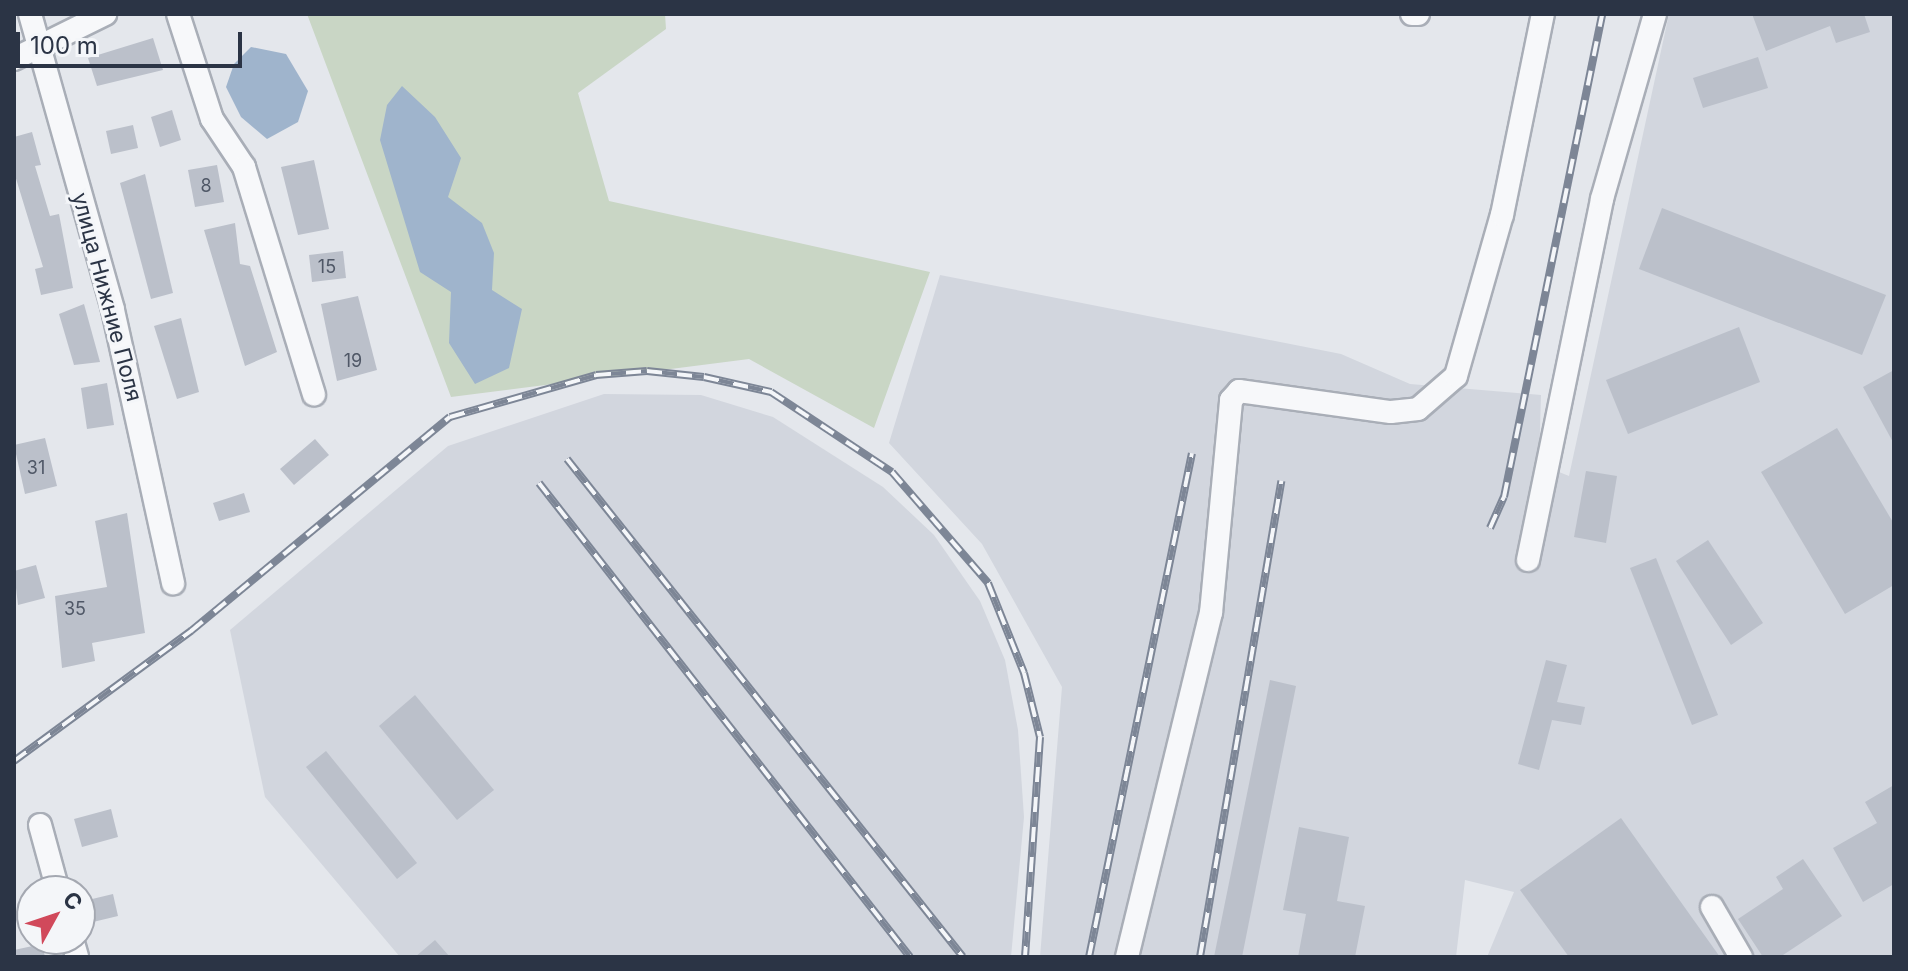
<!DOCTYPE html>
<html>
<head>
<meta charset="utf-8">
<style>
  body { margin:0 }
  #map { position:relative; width:1908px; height:971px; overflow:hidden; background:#e4e7ec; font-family:Inter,sans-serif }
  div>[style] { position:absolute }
  .built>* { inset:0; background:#d2d6de }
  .green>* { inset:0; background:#c9d6c5 }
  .water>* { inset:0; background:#9fb4cc }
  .building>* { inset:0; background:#bbc0ca }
  .roads { filter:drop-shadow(2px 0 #a9aeb7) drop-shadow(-2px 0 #a9aeb7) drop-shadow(0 2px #a9aeb7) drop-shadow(0 -2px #a9aeb7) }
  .minor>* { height:22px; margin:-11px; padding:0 11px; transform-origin:11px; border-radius:11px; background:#f7f8fa }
  .rail>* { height:8px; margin-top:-4px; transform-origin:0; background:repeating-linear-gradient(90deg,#f4f6f9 0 15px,#7d8696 0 30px); box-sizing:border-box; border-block:2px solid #7d8696 }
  span { translate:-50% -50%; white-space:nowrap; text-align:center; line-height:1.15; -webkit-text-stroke:6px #f4f6f9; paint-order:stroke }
  .number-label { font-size:18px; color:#4f5766 }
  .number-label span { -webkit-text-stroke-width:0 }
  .street-label { font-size:22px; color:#2b3445 }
  .frame { position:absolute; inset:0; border:16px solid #2b3445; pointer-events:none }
  .north { position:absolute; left:16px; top:875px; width:80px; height:80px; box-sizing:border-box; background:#f4f6f9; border:2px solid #a4a8b1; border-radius:50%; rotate:50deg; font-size:22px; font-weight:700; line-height:32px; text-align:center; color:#2b3445 }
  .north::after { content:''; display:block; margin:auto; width:28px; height:36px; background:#d1495b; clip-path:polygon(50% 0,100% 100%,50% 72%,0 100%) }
  .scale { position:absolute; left:16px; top:32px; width:226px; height:36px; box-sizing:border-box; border:4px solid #2b3445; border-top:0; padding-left:10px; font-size:24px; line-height:28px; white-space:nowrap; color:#2b3445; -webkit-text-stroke:6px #f4f6f9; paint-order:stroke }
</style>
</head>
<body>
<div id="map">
  <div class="built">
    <div style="clip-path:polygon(1669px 14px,1894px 14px,1894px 957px,1487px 957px,1514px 892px,1465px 880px,1456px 957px,1040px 957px,1062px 687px,982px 544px,889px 443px,940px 275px,1341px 354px,1410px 384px,1541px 395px,1539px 464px,1569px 476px)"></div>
    <div style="clip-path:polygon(604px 394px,701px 395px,773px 417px,883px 487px,934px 535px,980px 601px,1005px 660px,1018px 730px,1024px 817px,1011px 957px,400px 957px,265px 797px,230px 630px,448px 446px)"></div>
  </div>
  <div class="green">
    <div style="clip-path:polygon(307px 14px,665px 14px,666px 29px,578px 93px,609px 201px,930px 272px,874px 428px,749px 359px,451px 397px)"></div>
  </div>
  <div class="water">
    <div style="clip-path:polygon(251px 47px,286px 54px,308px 91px,298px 122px,267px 139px,241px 117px,226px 87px,234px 64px)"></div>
    <div style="clip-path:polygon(402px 86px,435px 117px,461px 158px,448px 197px,482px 223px,494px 253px,492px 290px,522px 309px,509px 368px,475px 384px,449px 343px,451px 292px,420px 272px,380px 140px,387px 105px)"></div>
  </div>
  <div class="building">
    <div style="clip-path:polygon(1752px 14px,1864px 14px,1870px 32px,1836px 43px,1830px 26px,1766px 51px)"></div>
    <div style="clip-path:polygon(153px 38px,163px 70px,97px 86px,88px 58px)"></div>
    <div style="clip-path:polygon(1758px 57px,1768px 88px,1703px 108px,1693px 78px)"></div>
    <div style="clip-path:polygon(172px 110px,181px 140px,160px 147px,151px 117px)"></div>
    <div style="clip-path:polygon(133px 125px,138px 148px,111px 154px,106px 131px)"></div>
    <div style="clip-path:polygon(32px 132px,41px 165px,35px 166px,50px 216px,59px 214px,73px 288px,41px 295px,35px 269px,43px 267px,14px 172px,14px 137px)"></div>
    <div style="clip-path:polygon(314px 160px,329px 229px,298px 235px,281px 167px)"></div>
    <div style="clip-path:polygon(217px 165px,224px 202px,195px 207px,188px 170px)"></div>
    <div style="clip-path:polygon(145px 174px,173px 293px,151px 299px,120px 183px)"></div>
    <div style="clip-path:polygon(1662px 208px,1886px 295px,1862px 355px,1639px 269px)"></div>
    <div style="clip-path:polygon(235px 223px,240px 264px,250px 266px,277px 352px,245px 366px,204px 230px)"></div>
    <div style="clip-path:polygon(343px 251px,346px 278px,312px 282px,309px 255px)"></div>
    <div style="clip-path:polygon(358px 296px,377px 370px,337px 381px,321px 304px)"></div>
    <div style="clip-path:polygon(84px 304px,100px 362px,74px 365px,59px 314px)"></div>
    <div style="clip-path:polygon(181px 318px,199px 392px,177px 399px,154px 326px)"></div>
    <div style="clip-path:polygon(1739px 327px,1760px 382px,1628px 434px,1606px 380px)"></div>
    <div style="clip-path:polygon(1894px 370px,1894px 444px,1863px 387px)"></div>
    <div style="clip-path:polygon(107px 383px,114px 425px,87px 429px,81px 388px)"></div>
    <div style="clip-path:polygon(1837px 428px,1894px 524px,1894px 585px,1845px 614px,1761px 472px)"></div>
    <div style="clip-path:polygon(45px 438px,57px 486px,25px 494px,14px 445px)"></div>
    <div style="clip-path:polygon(315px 439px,329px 455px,294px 485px,280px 469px)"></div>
    <div style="clip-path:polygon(1586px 471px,1617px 476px,1606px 543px,1574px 537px)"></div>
    <div style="clip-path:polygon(244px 493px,250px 512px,219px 521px,213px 503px)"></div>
    <div style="clip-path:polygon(127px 513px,145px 633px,92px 643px,95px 661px,62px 668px,55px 596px,107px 587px,95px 521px)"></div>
    <div style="clip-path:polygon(1708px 540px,1763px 623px,1731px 645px,1676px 561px)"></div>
    <div style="clip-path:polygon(1656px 558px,1718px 715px,1692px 725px,1630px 568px)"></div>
    <div style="clip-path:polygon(36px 565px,45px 598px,18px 605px,14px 571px)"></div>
    <div style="clip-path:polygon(1546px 660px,1567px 665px,1557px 702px,1585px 707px,1581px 725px,1552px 720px,1539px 770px,1518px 764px)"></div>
    <div style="clip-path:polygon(1270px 680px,1296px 686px,1242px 957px,1214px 957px)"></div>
    <div style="clip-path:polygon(415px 695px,494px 790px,457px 820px,379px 726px)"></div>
    <div style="clip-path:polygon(326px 751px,417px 863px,397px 879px,306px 767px)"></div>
    <div style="clip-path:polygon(1894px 785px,1894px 884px,1863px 902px,1833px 848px,1877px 823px,1865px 802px)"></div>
    <div style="clip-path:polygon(111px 809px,118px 837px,82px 847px,74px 819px)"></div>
    <div style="clip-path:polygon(1621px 818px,1720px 957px,1569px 957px,1520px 890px)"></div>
    <div style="clip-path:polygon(1299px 827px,1349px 837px,1337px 901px,1365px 906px,1355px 957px,1298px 957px,1306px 914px,1283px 910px)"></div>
    <div style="clip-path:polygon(1803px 859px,1842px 916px,1780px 957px,1763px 957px,1738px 919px,1783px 889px,1776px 877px)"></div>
    <div style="clip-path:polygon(113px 894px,118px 916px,93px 922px,88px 900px)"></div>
    <div style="clip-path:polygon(435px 940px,450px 957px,415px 957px)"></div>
    <div style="clip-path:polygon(42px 944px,45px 957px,14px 957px,14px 950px)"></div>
  </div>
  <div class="roads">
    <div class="minor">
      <div style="left:30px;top:14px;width:307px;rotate:74.3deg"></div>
      <div style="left:113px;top:310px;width:280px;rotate:77.6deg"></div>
      <div style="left:178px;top:14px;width:110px;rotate:72.1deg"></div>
      <div style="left:212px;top:119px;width:58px;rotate:56.3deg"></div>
      <div style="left:244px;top:167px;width:238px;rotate:72.9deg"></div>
      <div style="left:1412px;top:14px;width:6px"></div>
      <div style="left:14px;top:59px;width:102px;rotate:-26.3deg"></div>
      <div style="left:1528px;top:560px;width:369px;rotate:-78.4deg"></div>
      <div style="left:1602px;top:199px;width:192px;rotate:-74deg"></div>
      <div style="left:40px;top:825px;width:68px;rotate:74.7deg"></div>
      <div style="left:1712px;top:907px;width:58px;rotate:59.9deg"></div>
      <div style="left:72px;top:939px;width:19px;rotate:74deg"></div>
      <div style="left:1127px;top:957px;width:354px;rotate:-76.3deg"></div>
      <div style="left:1211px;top:613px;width:214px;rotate:-84.6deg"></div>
      <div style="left:1231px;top:400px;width:12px;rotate:-48deg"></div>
      <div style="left:1239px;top:391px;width:153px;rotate:7.9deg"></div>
      <div style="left:1391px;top:412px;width:27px;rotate:-6deg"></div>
      <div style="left:1418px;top:409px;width:50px;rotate:-41deg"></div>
      <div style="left:1456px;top:376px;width:167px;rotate:-74.1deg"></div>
      <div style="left:1502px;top:215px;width:205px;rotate:-78.5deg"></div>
    </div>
  </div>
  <div class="rail">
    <div style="left:567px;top:459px;width:636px;rotate:51.51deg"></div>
    <div style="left:539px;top:483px;width:602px;rotate:51.95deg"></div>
    <div style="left:1490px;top:528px;width:34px;rotate:-66deg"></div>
    <div style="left:1504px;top:497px;width:493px;rotate:-78.5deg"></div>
    <div style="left:14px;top:761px;width:220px;rotate:-36.3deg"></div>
    <div style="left:191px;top:631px;width:336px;rotate:-39.6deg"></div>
    <div style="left:450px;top:417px;width:152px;rotate:-16deg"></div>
    <div style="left:596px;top:375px;width:51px;rotate:-4.5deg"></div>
    <div style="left:647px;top:371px;width:57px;rotate:6deg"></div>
    <div style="left:704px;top:377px;width:69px;rotate:12.6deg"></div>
    <div style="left:771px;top:392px;width:145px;rotate:33.5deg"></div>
    <div style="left:892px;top:472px;width:147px;rotate:49.1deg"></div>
    <div style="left:988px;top:583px;width:97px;rotate:68.2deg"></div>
    <div style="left:1024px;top:673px;width:66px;rotate:76deg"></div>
    <div style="left:1040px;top:737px;width:221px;rotate:93.9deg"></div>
    <div style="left:1089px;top:957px;width:514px;rotate:-78.45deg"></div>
    <div style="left:1200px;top:957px;width:483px;rotate:-80.3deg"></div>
  </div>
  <div class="number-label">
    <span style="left:206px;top:186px">8</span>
    <span style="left:327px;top:267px">15</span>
    <span style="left:353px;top:361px">19</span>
    <span style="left:36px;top:468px">31</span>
    <span style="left:75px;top:609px">35</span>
  </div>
  <div class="street-label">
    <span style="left:107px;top:297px;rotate:75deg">улица Нижние Поля</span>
  </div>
  <div class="frame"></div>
  <div class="north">С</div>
  <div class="scale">100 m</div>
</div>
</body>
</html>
